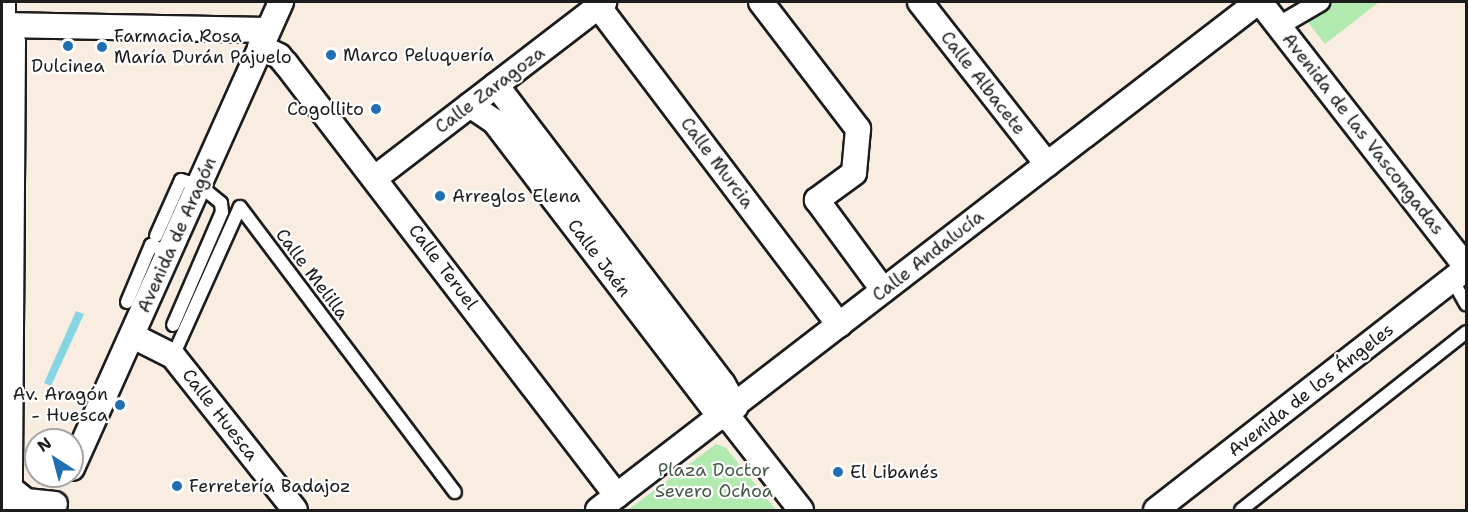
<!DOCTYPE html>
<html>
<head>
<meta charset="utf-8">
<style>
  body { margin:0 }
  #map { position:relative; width:1468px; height:512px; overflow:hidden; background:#f9ede1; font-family:"Shantell Sans",sans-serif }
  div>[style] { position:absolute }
  .green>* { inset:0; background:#b0eaaf }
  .water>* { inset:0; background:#86d5e3 }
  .roads { filter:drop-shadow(2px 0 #1c1c1c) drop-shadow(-2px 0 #1c1c1c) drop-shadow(0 2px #1c1c1c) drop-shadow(0 -2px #1c1c1c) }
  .service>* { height:12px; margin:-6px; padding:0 6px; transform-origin:6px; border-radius:6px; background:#fff }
  .pedestrian>* { height:18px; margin:-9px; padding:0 9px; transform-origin:9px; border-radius:9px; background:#fff }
  .minor>* { height:24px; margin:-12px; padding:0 12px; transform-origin:12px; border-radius:12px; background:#fff }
  .dots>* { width:16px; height:16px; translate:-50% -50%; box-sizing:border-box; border:3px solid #fff; border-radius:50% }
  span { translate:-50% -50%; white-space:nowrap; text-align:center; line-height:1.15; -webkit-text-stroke:4.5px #fff; paint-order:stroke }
  .poi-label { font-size:18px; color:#1c1c1c }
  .left { translate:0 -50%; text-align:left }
  .right { translate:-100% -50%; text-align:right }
  .street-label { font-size:18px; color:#1c1c1c }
  .park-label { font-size:18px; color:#485a48 }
  .frame { position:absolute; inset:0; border:3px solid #1c1c1c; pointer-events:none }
  .north { position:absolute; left:24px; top:428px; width:60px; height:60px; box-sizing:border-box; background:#fff; border:2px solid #a4a4a4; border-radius:50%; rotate:324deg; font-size:16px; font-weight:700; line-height:24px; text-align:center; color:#1c1c1c }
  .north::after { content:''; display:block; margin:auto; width:21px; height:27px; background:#1f6fb2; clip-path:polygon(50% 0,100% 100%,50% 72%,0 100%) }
</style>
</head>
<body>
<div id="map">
  <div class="green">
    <div style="clip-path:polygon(1292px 2px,1379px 2px,1325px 44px)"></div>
    <div style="clip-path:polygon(716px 444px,726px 448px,776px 510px,628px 510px)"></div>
  </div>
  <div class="water">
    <div style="clip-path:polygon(76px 311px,84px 314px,51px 386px,44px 383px)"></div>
  </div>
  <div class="roads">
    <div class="service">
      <div style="left:156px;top:236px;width:61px;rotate:-65.9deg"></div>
      <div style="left:181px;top:180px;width:19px;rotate:16deg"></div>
      <div style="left:199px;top:185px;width:28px;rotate:39deg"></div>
      <div style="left:221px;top:203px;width:9px;rotate:84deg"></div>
      <div style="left:222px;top:212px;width:123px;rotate:113.4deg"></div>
      <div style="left:1452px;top:279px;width:29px;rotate:61deg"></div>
      <div style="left:127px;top:302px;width:62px;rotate:-67.2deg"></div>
      <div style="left:151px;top:245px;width:20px;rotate:24deg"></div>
      <div style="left:173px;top:356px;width:163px;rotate:-65.8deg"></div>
      <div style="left:240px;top:207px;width:357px;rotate:53deg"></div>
      <div style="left:1241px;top:510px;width:287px;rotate:-38.3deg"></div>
    </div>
    <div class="pedestrian">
      <div style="left:1279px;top:26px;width:48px;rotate:-30.3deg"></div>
    </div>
    <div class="minor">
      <div style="left:3px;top:2px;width:23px;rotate:90deg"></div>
      <div style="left:3px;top:25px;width:20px;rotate:60deg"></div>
      <div style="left:13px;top:42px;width:468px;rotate:90.4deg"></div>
      <div style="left:595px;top:2px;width:405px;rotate:52.9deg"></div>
      <div style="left:761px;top:2px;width:160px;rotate:52.6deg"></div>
      <div style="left:858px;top:129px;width:44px;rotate:95.2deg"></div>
      <div style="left:854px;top:173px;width:46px;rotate:143.9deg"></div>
      <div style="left:817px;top:200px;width:112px;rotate:53.7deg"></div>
      <div style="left:920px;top:2px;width:206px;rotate:51.9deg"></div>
      <div style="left:1260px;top:2px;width:336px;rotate:52.1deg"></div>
      <div style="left:2px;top:25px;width:266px;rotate:1.1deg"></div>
      <div style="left:260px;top:47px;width:21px;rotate:25deg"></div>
      <div style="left:279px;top:56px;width:11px;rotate:49deg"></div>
      <div style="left:286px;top:64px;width:544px;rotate:52.54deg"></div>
      <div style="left:496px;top:85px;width:375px;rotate:52.8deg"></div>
      <div style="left:723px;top:384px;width:26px;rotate:61deg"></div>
      <div style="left:470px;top:105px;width:29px;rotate:34deg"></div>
      <div style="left:494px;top:121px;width:374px;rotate:52.6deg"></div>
      <div style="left:375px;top:178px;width:289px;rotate:-37.5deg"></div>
      <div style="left:133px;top:336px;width:45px;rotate:26.6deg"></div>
      <div style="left:173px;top:356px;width:196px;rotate:51.6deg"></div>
      <div style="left:726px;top:414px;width:122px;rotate:52deg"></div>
      <div style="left:72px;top:468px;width:511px;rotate:-65.84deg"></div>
      <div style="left:10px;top:488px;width:21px;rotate:39deg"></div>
      <div style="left:26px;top:501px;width:29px;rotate:6deg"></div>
      <div style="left:598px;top:510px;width:833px;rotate:-37.59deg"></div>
      <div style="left:1156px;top:510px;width:393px;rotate:-37.9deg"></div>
    </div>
  </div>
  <div class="dots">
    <div style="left:68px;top:46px;background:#1f6fb2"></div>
    <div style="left:102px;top:47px;background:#1f6fb2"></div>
    <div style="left:331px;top:55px;background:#1f6fb2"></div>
    <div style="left:376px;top:109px;background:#1f6fb2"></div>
    <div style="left:440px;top:196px;background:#1f6fb2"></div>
    <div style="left:120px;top:405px;background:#1f6fb2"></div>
    <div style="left:838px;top:472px;background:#1f6fb2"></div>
    <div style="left:177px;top:486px;background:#1f6fb2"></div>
  </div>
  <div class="poi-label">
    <span class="left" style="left:114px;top:47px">Farmacia Rosa<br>María Durán Pajuelo</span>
    <span class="left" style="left:343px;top:55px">Marco Peluquería</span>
    <span style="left:68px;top:66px">Dulcinea</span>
    <span class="right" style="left:364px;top:109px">Cogollito</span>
    <span class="left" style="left:452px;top:196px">Arreglos Elena</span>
    <span class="right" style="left:108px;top:405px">Av. Aragón<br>- Huesca</span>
    <span class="left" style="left:850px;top:472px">El Libanés</span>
    <span class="left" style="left:189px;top:486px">Ferretería Badajoz</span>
  </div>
  <div class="street-label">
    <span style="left:983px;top:83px;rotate:52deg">Calle Albacete</span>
    <span style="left:490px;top:90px;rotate:-37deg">Calle Zaragoza</span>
    <span style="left:1363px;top:134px;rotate:52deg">Avenida de las Vascongadas</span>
    <span style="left:717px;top:163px;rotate:53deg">Calle Murcia</span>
    <span style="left:177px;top:235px;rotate:-66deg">Avenida de Aragón</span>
    <span style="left:928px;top:256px;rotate:-38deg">Calle Andalucía</span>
    <span style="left:599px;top:258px;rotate:53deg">Calle Jaén</span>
    <span style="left:443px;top:267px;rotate:53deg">Calle Teruel</span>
    <span style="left:312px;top:274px;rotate:53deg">Calle Melilla</span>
    <span style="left:1311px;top:390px;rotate:-38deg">Avenida de los Ángeles</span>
    <span style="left:220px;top:415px;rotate:52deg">Calle Huesca</span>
  </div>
  <div class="park-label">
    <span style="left:714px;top:481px">Plaza Doctor<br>Severo Ochoa</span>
  </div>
  <div class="frame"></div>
  <div class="north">N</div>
</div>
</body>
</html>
